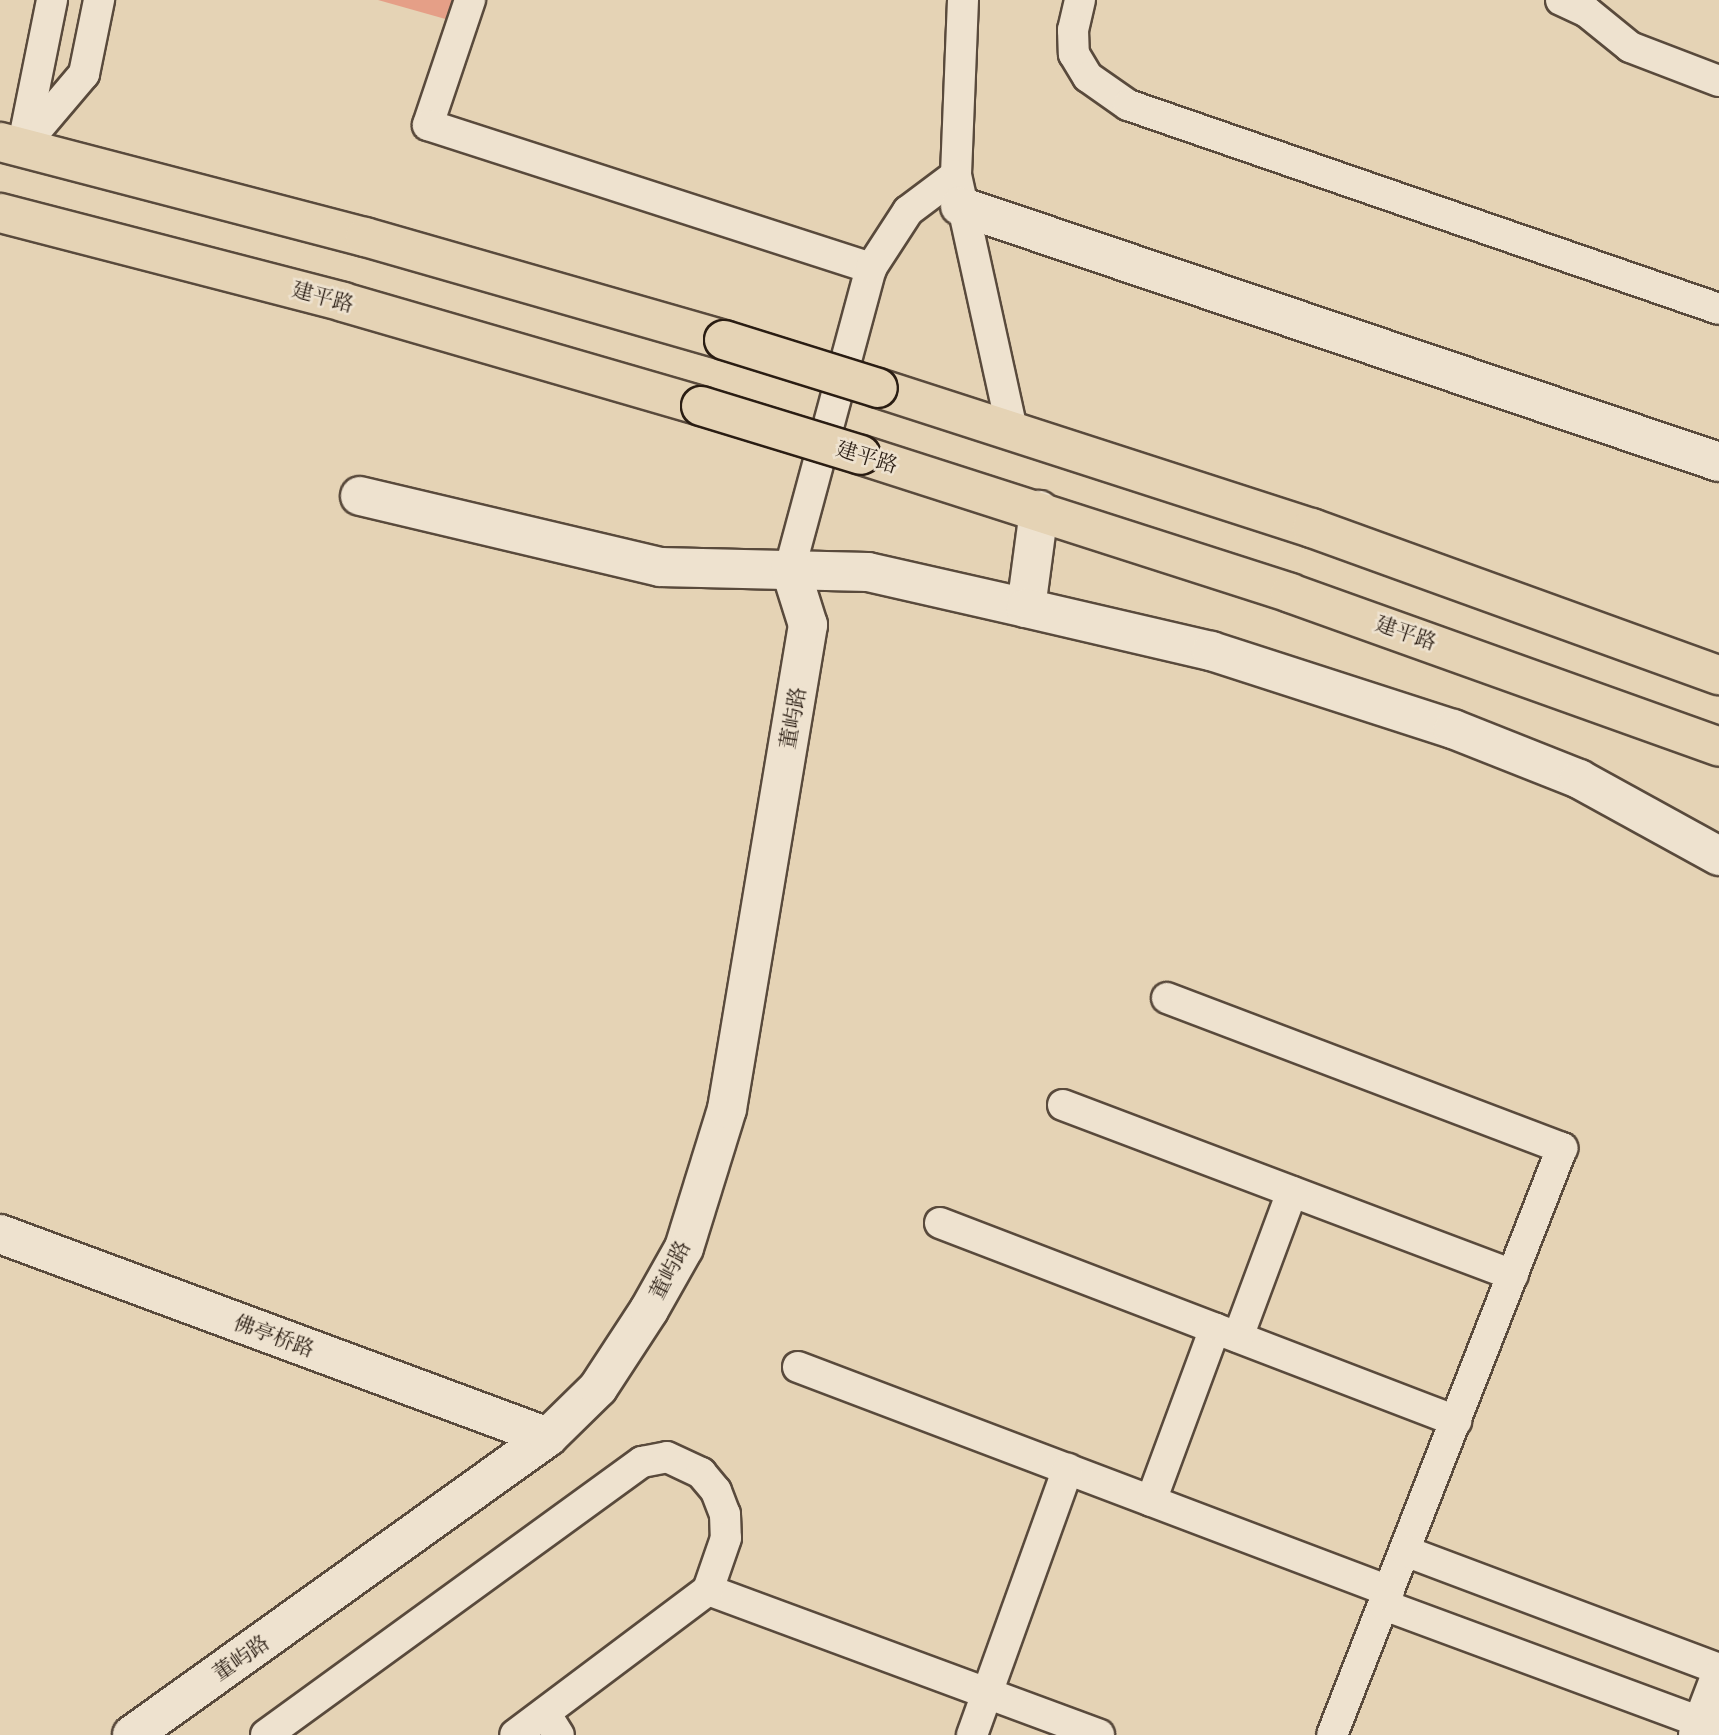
<!DOCTYPE html>
<html>
<head>
<meta charset="utf-8">
<style>
  body { margin:0 }
  #map { position:relative; width:1719px; height:1735px; overflow:hidden; background:#e5d3b5; font-family:"IM FELL French Canon","Noto Serif SC",serif }
  div>[style] { position:absolute }
  .building>* { inset:0; background:#e59f87 }
  .roads { filter:drop-shadow(2px 0 #594a3c) drop-shadow(-2px 0 #594a3c) drop-shadow(0 2px #594a3c) drop-shadow(0 -2px #594a3c) }
  .street>* { height:30px; margin:-15px; padding:0 15px; transform-origin:15px; border-radius:15px; background:#eee2cf }
  .secondary>* { height:38px; margin:-19px; padding:0 19px; transform-origin:19px; border-radius:19px; background:#eee2cf }
  .highway>* { height:38px; margin:-19px; padding:0 19px; transform-origin:19px; border-radius:19px; background:#e5d3b5 }
  .bridges { filter:drop-shadow(2px 0 #2a1d13) drop-shadow(-2px 0 #2a1d13) drop-shadow(0 2px #2a1d13) drop-shadow(0 -2px #2a1d13) }
  .highway-bridge>* { height:38px; margin:-19px; padding:0 19px; transform-origin:19px; border-radius:19px; background:#e5d3b5 }
  span { translate:-50% -50%; white-space:nowrap; text-align:center; line-height:1.15; -webkit-text-stroke:5px #eee2cf; paint-order:stroke }
  .street-label { font-size:21px; color:#2a1d13 }
</style>
</head>
<body>
<div id="map">
  <div class="building">
    <div style="clip-path:polygon(378px 0,455px 0,449px 20px)"></div>
  </div>
  <div class="roads">
    <div class="street">
      <div style="left:470px;top:0;width:132px;rotate:108.6deg"></div>
      <div style="left:428px;top:125px;width:466px;rotate:17.9deg"></div>
      <div style="left:963px;top:0;width:175px;rotate:92.3deg"></div>
      <div style="left:956px;top:175px;width:261px;rotate:77.6deg"></div>
      <div style="left:1080px;top:0;width:31px;rotate:103deg"></div>
      <div style="left:1073px;top:30px;width:24px;rotate:88deg"></div>
      <div style="left:1074px;top:54px;width:27px;rotate:59deg"></div>
      <div style="left:1088px;top:77px;width:49px;rotate:35deg"></div>
      <div style="left:1128px;top:105px;width:625px;rotate:19.04deg"></div>
      <div style="left:1561px;top:0;width:29px;rotate:25deg"></div>
      <div style="left:1587px;top:12px;width:55px;rotate:39.1deg"></div>
      <div style="left:1630px;top:47px;width:95px;rotate:20.9deg"></div>
      <div style="left:23px;top:144px;width:147px;rotate:-78.6deg"></div>
      <div style="left:22px;top:147px;width:96px;rotate:-49.7deg"></div>
      <div style="left:84px;top:74px;width:76px;rotate:-78.5deg"></div>
      <div style="left:790px;top:568px;width:311px;rotate:-74.9deg"></div>
      <div style="left:871px;top:268px;width:68px;rotate:-57deg"></div>
      <div style="left:908px;top:211px;width:60px;rotate:-36.9deg"></div>
      <div style="left:1167px;top:998px;width:423px;rotate:20.8deg"></div>
      <div style="left:1562px;top:1148px;width:630px;rotate:111.4deg"></div>
      <div style="left:1063px;top:1105px;width:481px;rotate:20.7deg"></div>
      <div style="left:940px;top:1223px;width:553px;rotate:20.99deg"></div>
      <div style="left:1238px;top:1337px;width:155px;rotate:-69.6deg"></div>
      <div style="left:798px;top:1367px;width:632px;rotate:20.76deg"></div>
      <div style="left:1151px;top:1501px;width:184px;rotate:-69.7deg"></div>
      <div style="left:1405px;top:1551px;width:335px;rotate:20.6deg"></div>
      <div style="left:708px;top:1590px;width:417px;rotate:20.3deg"></div>
      <div style="left:1384px;top:1605px;width:357px;rotate:20.3deg"></div>
      <div style="left:545px;top:1713px;width:26px;rotate:58deg"></div>
      <div style="left:266px;top:1735px;width:465px;rotate:-36deg"></div>
      <div style="left:642px;top:1462px;width:25px;rotate:-11deg"></div>
      <div style="left:667px;top:1457px;width:38px;rotate:25deg"></div>
      <div style="left:701px;top:1473px;width:23px;rotate:50deg"></div>
      <div style="left:716px;top:1491px;width:25px;rotate:69deg"></div>
      <div style="left:725px;top:1514px;width:24px;rotate:88deg"></div>
      <div style="left:726px;top:1538px;width:55px;rotate:109.1deg"></div>
      <div style="left:708px;top:1590px;width:241px;rotate:143.1deg"></div>
      <div style="left:972px;top:1735px;width:283px;rotate:-70.2deg"></div>
    </div>
    <div class="secondary">
      <div style="left:960px;top:206px;width:801px;rotate:18.64deg"></div>
      <div style="left:360px;top:496px;width:308px;rotate:13.3deg"></div>
      <div style="left:660px;top:567px;width:208px;rotate:1.4deg"></div>
      <div style="left:868px;top:572px;width:162px;rotate:12.8deg"></div>
      <div style="left:1026px;top:608px;width:99px;rotate:-82.4deg"></div>
      <div style="left:1026px;top:608px;width:190px;rotate:13.1deg"></div>
      <div style="left:1211px;top:651px;width:254px;rotate:17.9deg"></div>
      <div style="left:1453px;top:729px;width:136px;rotate:21.6deg"></div>
      <div style="left:1579px;top:779px;width:160px;rotate:28.8deg"></div>
      <div style="left:0;top:1234px;width:584px;rotate:20.33deg"></div>
      <div style="left:132px;top:1735px;width:512px;rotate:-35.62deg"></div>
      <div style="left:548px;top:1437px;width:70px;rotate:-44.4deg"></div>
      <div style="left:598px;top:1388px;width:93px;rotate:-56.8deg"></div>
      <div style="left:649px;top:1310px;width:71px;rotate:-60.6deg"></div>
      <div style="left:684px;top:1248px;width:145px;rotate:-72.8deg"></div>
      <div style="left:727px;top:1109px;width:491px;rotate:-80.5deg"></div>
      <div style="left:808px;top:625px;width:60px;rotate:-107.5deg"></div>
      <div style="left:1698px;top:1735px;width:59px;rotate:-69.1deg"></div>
    </div>
    <div class="highway">
      <div style="left:0;top:142px;width:377px;rotate:14.6deg"></div>
      <div style="left:365px;top:237px;width:373px;rotate:16deg"></div>
      <div style="left:0;top:213px;width:354px;rotate:14.5deg"></div>
      <div style="left:343px;top:302px;width:373px;rotate:16.2deg"></div>
      <div style="left:878px;top:388px;width:456px;rotate:17.9deg"></div>
      <div style="left:1312px;top:528px;width:433px;rotate:19.9deg"></div>
      <div style="left:861px;top:455px;width:451px;rotate:17.8deg"></div>
      <div style="left:1290px;top:593px;width:456px;rotate:19.7deg"></div>
    </div>
  </div>
  <div class="bridges">
    <div class="highway-bridge">
      <div style="left:724px;top:340px;width:161px;rotate:17.3deg"></div>
      <div style="left:701px;top:406px;width:167px;rotate:17deg"></div>
    </div>
  </div>
  <div class="street-label">
    <span style="left:323px;top:297px;rotate:15deg">建平路</span>
    <span style="left:867px;top:457px;rotate:17deg">建平路</span>
    <span style="left:1406px;top:633px;rotate:19deg">建平路</span>
    <span style="left:793px;top:718px;rotate:-80deg">董屿路</span>
    <span style="left:670px;top:1270px;rotate:-63deg">董屿路</span>
    <span style="left:274px;top:1336px;rotate:20deg">佛亭桥路</span>
    <span style="left:241px;top:1658px;rotate:-35deg">董屿路</span>
  </div>
</div>
</body>
</html>
